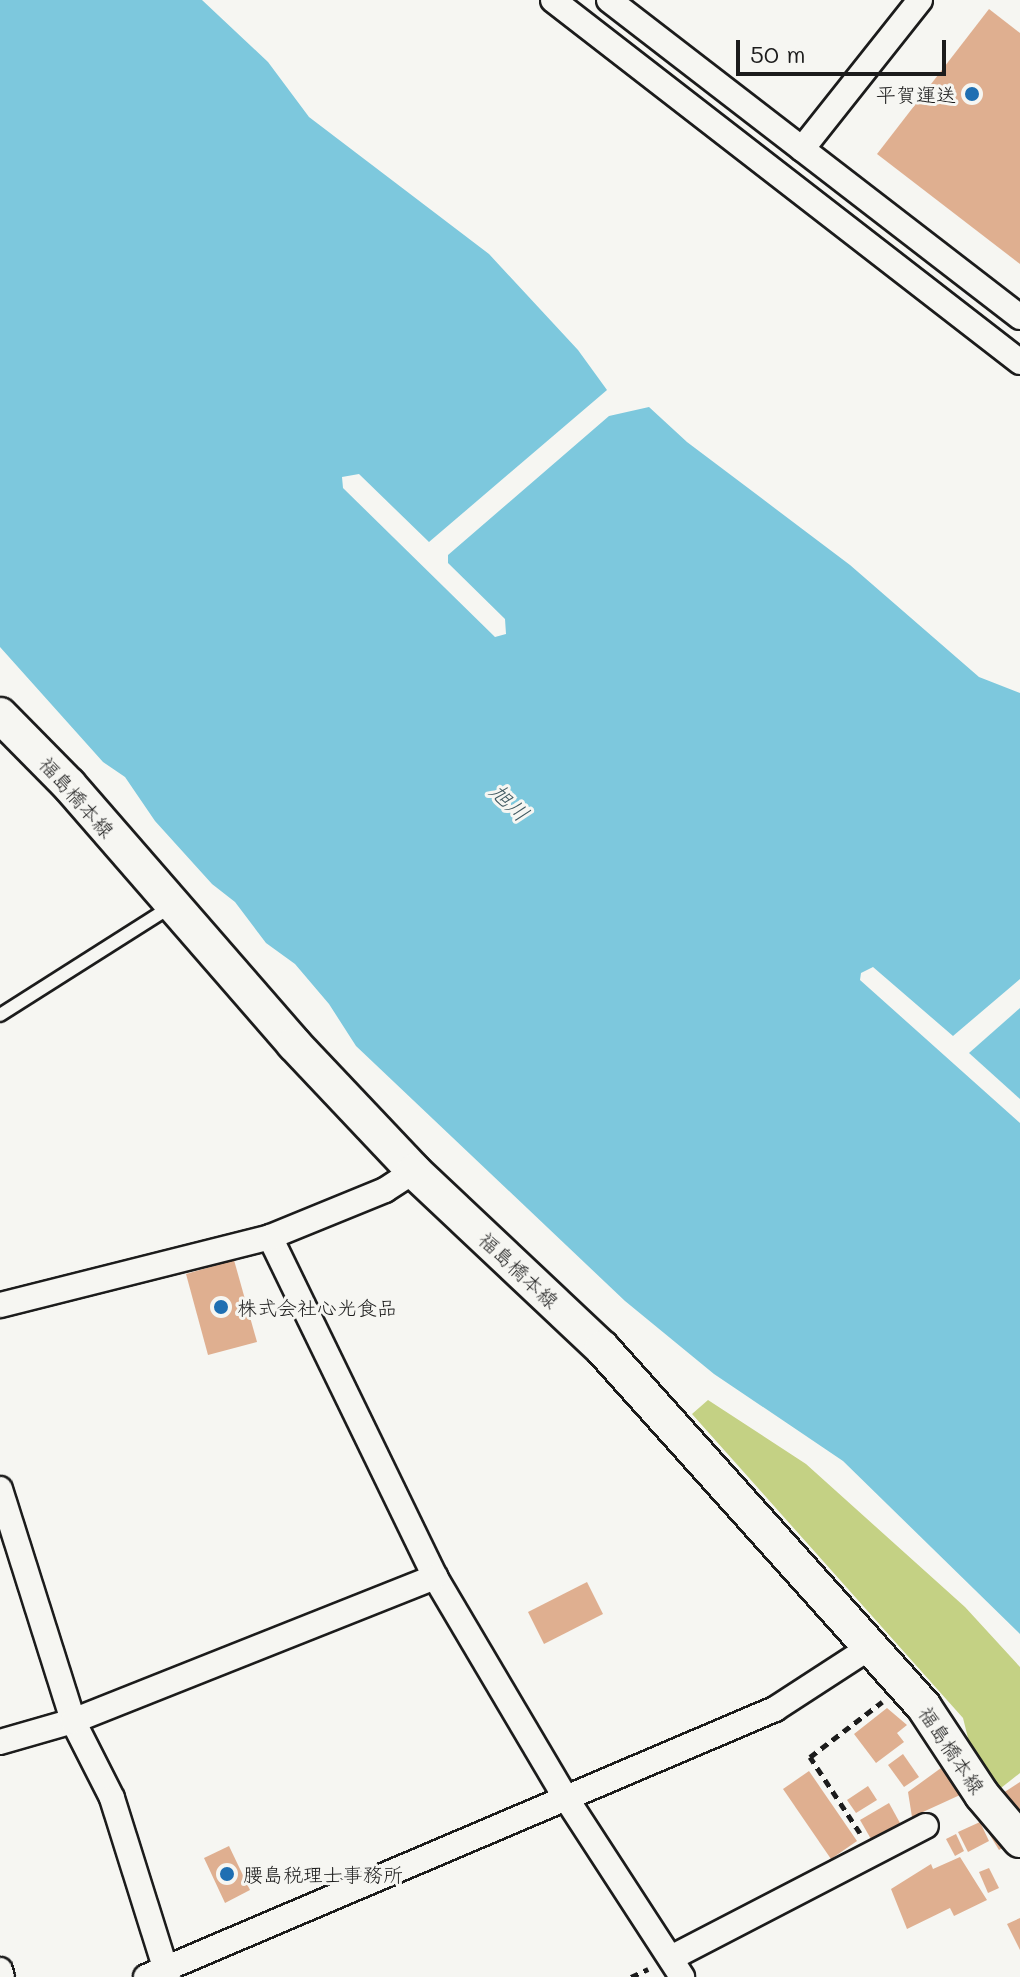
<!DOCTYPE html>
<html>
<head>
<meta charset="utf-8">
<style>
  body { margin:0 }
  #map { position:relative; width:1020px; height:1977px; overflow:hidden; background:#f6f6f2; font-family:Mali,"Klee One",sans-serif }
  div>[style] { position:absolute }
  .green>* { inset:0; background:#c4d184 }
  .water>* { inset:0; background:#7dc8dd }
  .building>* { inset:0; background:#dfaf90 }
  .path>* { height:5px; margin-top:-2.5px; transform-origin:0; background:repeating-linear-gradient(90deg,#1c1c1c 0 8px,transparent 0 14px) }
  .roads { filter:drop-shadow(2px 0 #1c1c1c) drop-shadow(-2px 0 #1c1c1c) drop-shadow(0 2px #1c1c1c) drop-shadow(0 -2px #1c1c1c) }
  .service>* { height:12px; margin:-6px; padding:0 6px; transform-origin:6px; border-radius:6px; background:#f6f6f2 }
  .minor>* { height:24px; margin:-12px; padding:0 12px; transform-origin:12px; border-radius:12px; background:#f6f6f2 }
  .secondary>* { height:34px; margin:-17px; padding:0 17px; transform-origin:17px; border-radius:17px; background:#f6f6f2 }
  .dots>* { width:22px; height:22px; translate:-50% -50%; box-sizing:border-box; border:4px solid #f6f6f2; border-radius:50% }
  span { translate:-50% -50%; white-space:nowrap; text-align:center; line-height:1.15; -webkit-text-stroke:6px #f6f6f2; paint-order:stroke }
  .poi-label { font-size:20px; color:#1c1c1c }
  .right { translate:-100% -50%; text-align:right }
  .left { translate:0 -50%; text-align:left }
  .street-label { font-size:20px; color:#1c1c1c }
  .water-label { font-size:22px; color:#3e5860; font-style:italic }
  .scale { position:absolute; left:736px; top:40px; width:210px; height:36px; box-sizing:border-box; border:4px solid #1c1c1c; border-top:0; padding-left:10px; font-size:24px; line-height:28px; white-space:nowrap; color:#1c1c1c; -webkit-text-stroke:6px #f6f6f2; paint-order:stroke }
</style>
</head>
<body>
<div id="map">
  <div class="green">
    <div style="clip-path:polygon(708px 1400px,806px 1464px,965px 1607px,1020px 1667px,1020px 1773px,992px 1795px,977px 1774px,963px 1718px,692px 1414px)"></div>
  </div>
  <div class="water">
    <div style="clip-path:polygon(0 0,202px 0,268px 62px,309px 117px,489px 254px,578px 350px,607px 390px,429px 542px,359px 474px,342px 477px,343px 488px,495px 637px,506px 634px,505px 619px,448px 563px,448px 555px,609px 416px,649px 407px,687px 442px,850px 565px,979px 677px,1020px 693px,1020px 979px,953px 1036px,873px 967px,861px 973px,860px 980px,1020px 1123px,1020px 1634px,843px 1461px,714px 1374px,625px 1301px,356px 1046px,329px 1004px,295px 964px,266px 943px,235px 902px,212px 884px,155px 821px,125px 777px,103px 762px,0 647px)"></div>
    <div style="clip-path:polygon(1020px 1008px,1020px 1099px,969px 1053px)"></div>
  </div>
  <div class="building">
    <div style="clip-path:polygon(989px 9px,1020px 33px,1020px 264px,877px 154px)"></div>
    <div style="clip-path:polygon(234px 1260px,257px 1342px,208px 1355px,186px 1274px)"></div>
    <div style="clip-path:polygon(587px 1582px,603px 1614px,544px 1644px,528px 1612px)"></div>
    <div style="clip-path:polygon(887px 1708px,907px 1725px,897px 1733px,904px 1742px,876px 1763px,854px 1734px)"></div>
    <div style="clip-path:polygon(903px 1754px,919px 1777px,904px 1787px,888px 1765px)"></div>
    <div style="clip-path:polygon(941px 1768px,960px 1795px,912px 1817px,908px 1792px)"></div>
    <div style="clip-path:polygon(809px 1771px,857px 1841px,831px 1859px,783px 1789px)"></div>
    <div style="clip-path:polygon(1020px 1782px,1020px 1827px,1000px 1795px)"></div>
    <div style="clip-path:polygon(868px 1786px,877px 1800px,856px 1813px,847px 1800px)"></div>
    <div style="clip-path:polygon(889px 1803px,900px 1823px,871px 1839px,860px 1820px)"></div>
    <div style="clip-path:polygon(980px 1822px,989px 1841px,968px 1852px,958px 1832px)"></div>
    <div style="clip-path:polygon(996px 1827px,1007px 1845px,999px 1850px,988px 1832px)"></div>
    <div style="clip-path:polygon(956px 1834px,964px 1851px,955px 1856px,946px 1839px)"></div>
    <div style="clip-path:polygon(229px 1846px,250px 1890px,225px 1903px,204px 1858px)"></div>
    <div style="clip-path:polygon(960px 1857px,987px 1900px,954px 1916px,950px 1908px,907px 1929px,891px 1889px,931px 1864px,933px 1869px)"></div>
    <div style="clip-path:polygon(989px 1868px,999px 1888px,988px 1893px,979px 1872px)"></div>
    <div style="clip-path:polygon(1020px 1918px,1020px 1950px,1007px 1924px)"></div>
  </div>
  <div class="path">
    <div style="left:860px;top:1833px;width:91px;rotate:-123.3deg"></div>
    <div style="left:810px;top:1757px;width:91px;rotate:-37.4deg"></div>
    <div style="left:631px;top:1977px;width:19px;rotate:-25deg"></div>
  </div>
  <div class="roads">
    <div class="service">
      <div style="left:0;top:1015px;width:201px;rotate:-32.4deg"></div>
    </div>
    <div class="minor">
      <div style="left:553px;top:0;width:591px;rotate:37.78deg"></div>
      <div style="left:609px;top:0;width:519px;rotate:37.64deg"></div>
      <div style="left:802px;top:149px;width:190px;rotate:-51.6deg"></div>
      <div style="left:270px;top:1237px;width:378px;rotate:64.1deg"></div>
      <div style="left:435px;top:1577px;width:253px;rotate:59.4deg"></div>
      <div style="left:564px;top:1795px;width:217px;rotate:57deg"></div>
      <div style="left:0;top:1305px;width:278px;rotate:-14.1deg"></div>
      <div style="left:270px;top:1237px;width:124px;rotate:-22.2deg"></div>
      <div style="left:385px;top:1190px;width:35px;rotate:-33deg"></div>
      <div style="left:0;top:1489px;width:243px;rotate:72.5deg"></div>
      <div style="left:73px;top:1721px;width:86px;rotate:63.1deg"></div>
      <div style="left:112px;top:1798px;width:188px;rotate:72.6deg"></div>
      <div style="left:0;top:1742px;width:76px;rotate:-16deg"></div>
      <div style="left:73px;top:1721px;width:390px;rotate:-21.7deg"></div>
      <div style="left:671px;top:1958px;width:287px;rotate:-27.4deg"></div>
      <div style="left:0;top:1970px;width:7px;rotate:74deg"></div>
      <div style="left:146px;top:1977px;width:684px;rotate:-23.08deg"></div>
      <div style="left:775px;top:1709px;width:116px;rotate:-33deg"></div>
    </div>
    <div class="secondary">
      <div style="left:0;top:715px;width:98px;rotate:45.4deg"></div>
      <div style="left:69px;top:785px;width:343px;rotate:49deg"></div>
      <div style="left:294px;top:1044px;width:175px;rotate:46.6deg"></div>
      <div style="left:414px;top:1171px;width:258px;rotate:43.3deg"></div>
      <div style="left:602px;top:1348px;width:482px;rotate:48.1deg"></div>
      <div style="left:924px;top:1707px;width:105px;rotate:56.6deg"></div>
      <div style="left:982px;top:1795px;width:59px;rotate:49.8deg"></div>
    </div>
  </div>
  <div class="dots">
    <div style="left:972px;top:94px;background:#1f6fb2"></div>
    <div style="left:221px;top:1307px;background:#1f6fb2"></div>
    <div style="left:227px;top:1874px;background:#1f6fb2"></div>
  </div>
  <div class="poi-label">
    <span class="right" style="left:956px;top:94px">平賀運送</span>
    <span class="left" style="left:237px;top:1307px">株式会社心光食品</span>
    <span class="left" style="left:243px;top:1874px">腰島税理士事務所</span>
  </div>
  <div class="street-label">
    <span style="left:77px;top:797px;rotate:48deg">福島橋本線</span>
    <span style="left:519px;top:1270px;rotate:43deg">福島橋本線</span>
    <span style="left:952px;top:1750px;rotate:56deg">福島橋本線</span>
  </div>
  <div class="water-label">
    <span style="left:510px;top:802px;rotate:43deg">旭川</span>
  </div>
  <div class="scale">50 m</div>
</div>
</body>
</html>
